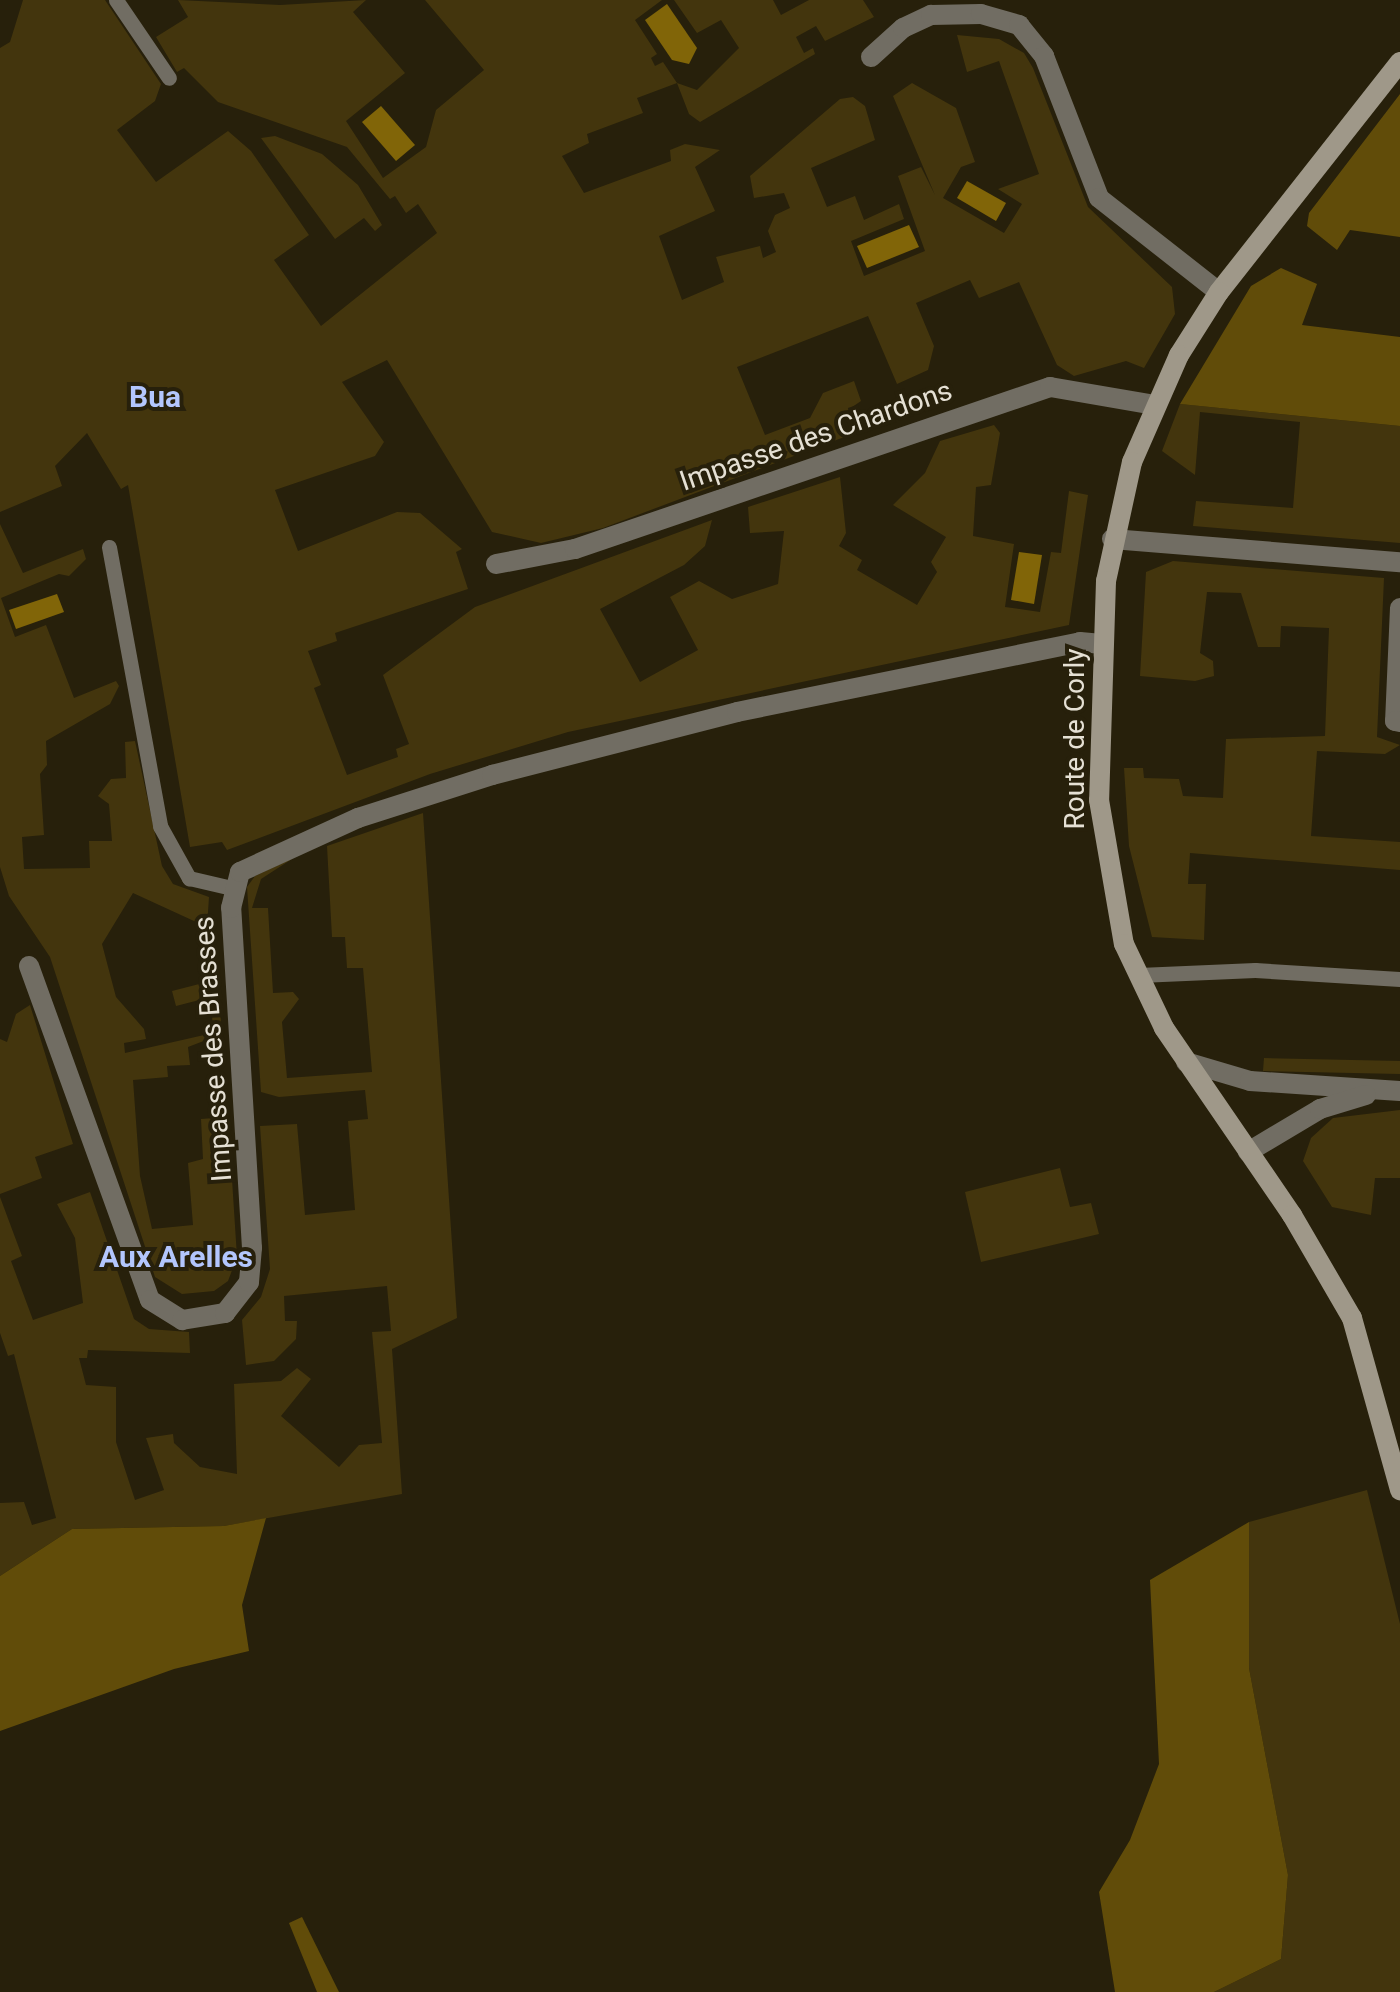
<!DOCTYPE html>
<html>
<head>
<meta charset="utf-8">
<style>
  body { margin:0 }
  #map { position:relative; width:1400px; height:1992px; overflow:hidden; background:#27200b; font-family:Roboto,sans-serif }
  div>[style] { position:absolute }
  .green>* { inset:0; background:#43350d }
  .forest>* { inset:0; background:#614c09 }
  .water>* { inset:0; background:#816508 }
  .lane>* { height:15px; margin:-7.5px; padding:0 7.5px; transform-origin:7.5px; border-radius:7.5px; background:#716d63 }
  .street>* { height:20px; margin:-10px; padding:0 10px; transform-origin:10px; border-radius:10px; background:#716d63 }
  .secondary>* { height:20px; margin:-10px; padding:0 10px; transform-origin:10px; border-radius:10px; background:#9f9889 }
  span { translate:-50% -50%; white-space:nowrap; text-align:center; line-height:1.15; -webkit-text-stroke:8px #27200b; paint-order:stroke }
  .street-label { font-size:28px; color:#e5e0d4 }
  .neighbourhood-label { font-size:30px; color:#b3c6fd; font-weight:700 }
</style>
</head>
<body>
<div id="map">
  <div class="green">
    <div style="clip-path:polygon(23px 0,105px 0,161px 84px,155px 101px,117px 130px,156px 182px,228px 131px,251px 151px,309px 235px,274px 260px,321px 326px,437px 233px,418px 204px,406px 213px,395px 196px,390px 199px,347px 147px,218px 102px,184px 68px,177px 72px,156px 37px,188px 17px,178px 0,280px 5px,366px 0,353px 12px,405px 73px,346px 121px,383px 178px,426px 147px,436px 110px,484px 70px,425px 0,662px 0,635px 20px,657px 54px,651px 58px,655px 66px,663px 62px,677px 83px,697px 90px,739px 48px,721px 20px,697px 33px,674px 0,773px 0,781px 15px,809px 0,863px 0,874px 17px,825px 41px,816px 26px,796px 37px,804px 53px,813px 48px,815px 54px,700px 122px,689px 114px,677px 83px,637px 98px,643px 113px,587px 134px,589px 143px,562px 156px,584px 193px,671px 161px,670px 150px,685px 144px,720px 150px,695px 167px,715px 211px,659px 236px,682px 300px,724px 282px,716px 257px,760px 246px,763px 258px,776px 252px,768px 231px,775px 215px,790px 208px,784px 193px,754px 198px,750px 176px,840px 99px,853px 97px,865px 106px,875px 140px,811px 168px,827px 207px,855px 196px,864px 220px,899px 204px,904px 219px,851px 241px,864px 276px,925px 251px,898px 176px,921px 167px,935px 195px,893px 96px,912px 83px,956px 108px,975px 162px,961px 167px,943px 198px,1004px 233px,1022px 204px,998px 189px,1039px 174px,999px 61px,967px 72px,957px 35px,999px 39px,1024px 53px,1033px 68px,1088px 207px,1172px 287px,1175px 314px,1144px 368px,1126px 361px,1074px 376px,1057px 365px,1019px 282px,979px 298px,970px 280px,916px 303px,934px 346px,928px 370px,897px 384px,868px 316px,737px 367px,765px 435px,810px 418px,823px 393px,854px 381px,861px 401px,839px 416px,847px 436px,603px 528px,541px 543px,492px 532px,387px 360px,342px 382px,384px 442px,375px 456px,275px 490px,298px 551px,397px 512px,420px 513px,462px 549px,456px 552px,468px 589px,335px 633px,337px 641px,308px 651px,321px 685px,314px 688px,347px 775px,398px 757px,396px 749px,409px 744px,383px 675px,475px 607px,712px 520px,705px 546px,684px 565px,600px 609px,640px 682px,698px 650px,670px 597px,699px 581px,732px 599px,778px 584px,784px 531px,750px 533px,748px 507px,840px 477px,846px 533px,839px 546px,862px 560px,857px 570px,917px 605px,937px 572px,931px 562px,946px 537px,893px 505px,925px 473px,940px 441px,994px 425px,1000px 433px,991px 485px,976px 487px,973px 536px,1014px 544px,1005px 607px,1040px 612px,1051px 552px,1061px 553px,1069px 491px,1088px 495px,1069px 625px,568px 732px,430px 774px,227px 850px,222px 842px,190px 847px,128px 485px,121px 489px,87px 433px,55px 466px,62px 486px,0 512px,0 48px,10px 42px)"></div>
    <div style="clip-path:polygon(275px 136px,322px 154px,358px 185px,382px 225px,375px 231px,364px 218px,335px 239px,261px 138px)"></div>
    <div style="clip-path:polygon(1180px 404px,1400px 426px,1400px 543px,1193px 526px,1196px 501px,1293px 508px,1300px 422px,1200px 412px,1195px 475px,1162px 451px)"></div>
    <div style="clip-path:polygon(0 524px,23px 573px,83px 549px,86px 559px,69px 576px,59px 574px,1px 598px,15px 637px,46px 625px,74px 698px,116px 681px,119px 686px,110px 704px,46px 741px,47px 765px,40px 774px,44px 835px,22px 837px,24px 869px,90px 868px,89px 841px,112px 841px,109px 804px,98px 796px,111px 779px,126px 778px,125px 742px,135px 741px,162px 866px,173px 884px,209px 897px,207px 927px,133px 893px,102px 944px,116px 997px,144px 1029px,146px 1039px,124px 1043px,125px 1053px,213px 1033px,211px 997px,176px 1006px,172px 991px,211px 981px,218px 987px,222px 1034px,188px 1047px,190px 1065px,167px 1066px,168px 1077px,133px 1080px,140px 1176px,152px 1229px,193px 1225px,188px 1163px,203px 1159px,201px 1119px,228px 1117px,237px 1257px,228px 1281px,214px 1291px,182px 1294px,155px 1277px,50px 957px,9px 896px,0 867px)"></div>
    <div style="clip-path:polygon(1173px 561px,1384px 578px,1377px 737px,1400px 745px,1385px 754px,1317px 751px,1311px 836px,1400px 842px,1400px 870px,1190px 853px,1188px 884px,1206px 884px,1204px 940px,1152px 937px,1129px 846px,1124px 768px,1143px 768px,1144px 778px,1179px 779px,1183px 796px,1223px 798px,1226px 739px,1325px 736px,1329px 628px,1281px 626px,1280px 647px,1258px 647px,1241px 593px,1207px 592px,1200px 653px,1213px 661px,1214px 676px,1195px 681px,1140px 676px,1146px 572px)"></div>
    <div style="clip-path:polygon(423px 813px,457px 1318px,392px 1349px,402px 1494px,224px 1526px,72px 1529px,0 1576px,0 1503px,24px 1502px,32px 1525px,56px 1518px,14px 1354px,8px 1356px,0 1333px,0 1197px,22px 1256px,11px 1261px,33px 1320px,83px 1303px,75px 1238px,57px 1204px,90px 1192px,134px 1319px,149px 1329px,189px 1332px,190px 1353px,88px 1350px,87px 1358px,79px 1358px,86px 1385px,116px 1387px,116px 1442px,135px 1500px,164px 1490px,146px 1438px,173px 1434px,174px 1443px,200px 1467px,237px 1474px,234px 1384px,281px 1381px,297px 1368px,311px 1379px,281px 1416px,339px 1467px,359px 1445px,382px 1443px,372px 1332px,391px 1331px,387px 1286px,284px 1296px,285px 1321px,297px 1321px,296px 1339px,274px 1361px,246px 1365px,242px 1320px,261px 1297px,270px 1269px,260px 1126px,297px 1124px,305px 1215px,355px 1210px,348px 1121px,368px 1119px,365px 1090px,279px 1097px,261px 1092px,247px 887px,255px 876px,295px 857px,261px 879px,252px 908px,268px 908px,273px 993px,293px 992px,299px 999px,282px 1022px,287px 1078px,372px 1072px,363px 968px,347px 968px,345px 937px,332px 937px,327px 846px)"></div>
    <div style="clip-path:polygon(30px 1005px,73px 1144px,35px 1157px,42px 1178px,0 1194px,0 1039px,7px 1042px,16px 1014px)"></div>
    <div style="clip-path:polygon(1264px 1058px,1400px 1061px,1400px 1074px,1263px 1071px)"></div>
    <div style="clip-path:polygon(1400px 1110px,1400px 1178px,1375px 1178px,1371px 1215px,1332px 1207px,1303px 1161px,1311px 1138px,1333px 1118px)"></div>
    <div style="clip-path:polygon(1060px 1168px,1070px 1207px,1091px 1203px,1099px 1234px,981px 1262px,965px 1192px)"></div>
    <div style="clip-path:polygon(1367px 1490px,1400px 1624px,1400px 1992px,1214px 1992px,1281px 1959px,1288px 1875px,1249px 1668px,1249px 1522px)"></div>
  </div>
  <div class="forest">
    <div style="clip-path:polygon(1400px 94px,1400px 237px,1350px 230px,1337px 250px,1307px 226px,1309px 213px)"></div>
    <div style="clip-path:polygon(1281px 268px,1317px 284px,1302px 325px,1400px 337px,1400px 426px,1180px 404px,1251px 286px)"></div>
    <div style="clip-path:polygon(266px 1518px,242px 1605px,249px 1651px,174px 1669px,0 1731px,0 1576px,72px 1529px,224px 1526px)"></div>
    <div style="clip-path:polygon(1249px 1522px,1249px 1668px,1288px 1875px,1281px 1959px,1214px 1992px,1115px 1992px,1099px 1892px,1130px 1840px,1159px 1764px,1150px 1580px)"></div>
    <div style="clip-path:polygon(302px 1917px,339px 1992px,317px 1992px,289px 1923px)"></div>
  </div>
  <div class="water">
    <div style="clip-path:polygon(667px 4px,697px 48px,689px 64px,672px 60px,645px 20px)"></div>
    <div style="clip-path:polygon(381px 106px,415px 145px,396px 161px,362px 122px)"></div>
    <div style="clip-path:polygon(967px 181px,1006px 203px,996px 221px,957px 198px)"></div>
    <div style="clip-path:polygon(909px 225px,919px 247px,867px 268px,857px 246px)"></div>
    <div style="clip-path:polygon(1019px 552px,1042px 555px,1034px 604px,1011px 600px)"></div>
    <div style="clip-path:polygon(57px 594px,64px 612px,16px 629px,9px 610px)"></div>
  </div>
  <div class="lane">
    <div style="left:116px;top:0;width:94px;rotate:55.8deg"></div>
    <div style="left:109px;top:547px;width:284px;rotate:79.6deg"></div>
    <div style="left:160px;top:826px;width:60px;rotate:60.9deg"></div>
    <div style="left:189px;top:878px;width:44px;rotate:13.1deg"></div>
    <div style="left:1139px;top:975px;width:116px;rotate:-2.5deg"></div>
    <div style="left:1255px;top:970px;width:145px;rotate:3.6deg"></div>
  </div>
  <div class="street">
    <div style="left:871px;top:57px;width:43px;rotate:-42.2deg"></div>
    <div style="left:903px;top:28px;width:31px;rotate:-25deg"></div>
    <div style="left:931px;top:15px;width:50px;rotate:-1.1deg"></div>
    <div style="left:981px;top:14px;width:40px;rotate:16deg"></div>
    <div style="left:1019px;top:25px;width:40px;rotate:51deg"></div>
    <div style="left:1044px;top:56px;width:152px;rotate:68.8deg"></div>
    <div style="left:1099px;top:198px;width:152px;rotate:38.1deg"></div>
    <div style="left:1112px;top:539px;width:289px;rotate:4.6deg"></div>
    <div style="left:496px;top:564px;width:80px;rotate:-10.8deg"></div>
    <div style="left:575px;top:549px;width:502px;rotate:-18.83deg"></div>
    <div style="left:1050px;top:387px;width:107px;rotate:9.7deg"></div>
    <div style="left:1400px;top:608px;width:113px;rotate:92.5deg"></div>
    <div style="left:1395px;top:721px;width:5px;rotate:11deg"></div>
    <div style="left:29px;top:966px;width:355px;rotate:70.1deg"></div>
    <div style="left:150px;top:1300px;width:38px;rotate:32deg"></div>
    <div style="left:182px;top:1320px;width:44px;rotate:-9.2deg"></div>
    <div style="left:225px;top:1313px;width:39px;rotate:-52deg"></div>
    <div style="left:249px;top:1282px;width:34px;rotate:-85deg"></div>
    <div style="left:252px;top:1248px;width:341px;rotate:-93.5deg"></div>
    <div style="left:231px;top:908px;width:37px;rotate:-76deg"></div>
    <div style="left:240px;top:872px;width:130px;rotate:-24.6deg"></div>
    <div style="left:358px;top:818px;width:141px;rotate:-17.8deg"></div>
    <div style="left:492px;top:775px;width:253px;rotate:-14.4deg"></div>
    <div style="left:737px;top:712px;width:350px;rotate:-11.5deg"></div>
    <div style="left:1080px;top:642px;width:22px;rotate:5deg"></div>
    <div style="left:1186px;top:1062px;width:67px;rotate:16.5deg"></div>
    <div style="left:1250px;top:1081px;width:150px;rotate:3.8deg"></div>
    <div style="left:1248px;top:1152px;width:84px;rotate:-30.8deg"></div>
    <div style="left:1320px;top:1109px;width:48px;rotate:-16.9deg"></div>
  </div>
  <div class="secondary">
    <div style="left:1400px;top:62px;width:293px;rotate:128.2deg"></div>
    <div style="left:1219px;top:292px;width:75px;rotate:122.4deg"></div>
    <div style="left:1179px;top:355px;width:117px;rotate:113.7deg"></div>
    <div style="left:1132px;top:462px;width:122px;rotate:102.3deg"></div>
    <div style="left:1106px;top:581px;width:219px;rotate:91.8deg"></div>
    <div style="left:1099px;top:800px;width:146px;rotate:80.2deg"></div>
    <div style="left:1124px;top:944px;width:93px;rotate:64.5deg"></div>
    <div style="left:1164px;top:1028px;width:227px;rotate:55.6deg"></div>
    <div style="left:1292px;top:1215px;width:119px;rotate:59.8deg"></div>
    <div style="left:1352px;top:1318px;width:179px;rotate:74.4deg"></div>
  </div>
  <div class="street-label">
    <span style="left:816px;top:436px;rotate:-19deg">Impasse des Chardons</span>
    <span style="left:1075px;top:739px;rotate:-90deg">Route de Corly</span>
    <span style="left:213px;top:1049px;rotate:-94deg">Impasse des Brasses</span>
  </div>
  <div class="neighbourhood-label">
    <span style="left:155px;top:397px">Bua</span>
    <span style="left:176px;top:1257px">Aux Arelles</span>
  </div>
</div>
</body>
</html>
